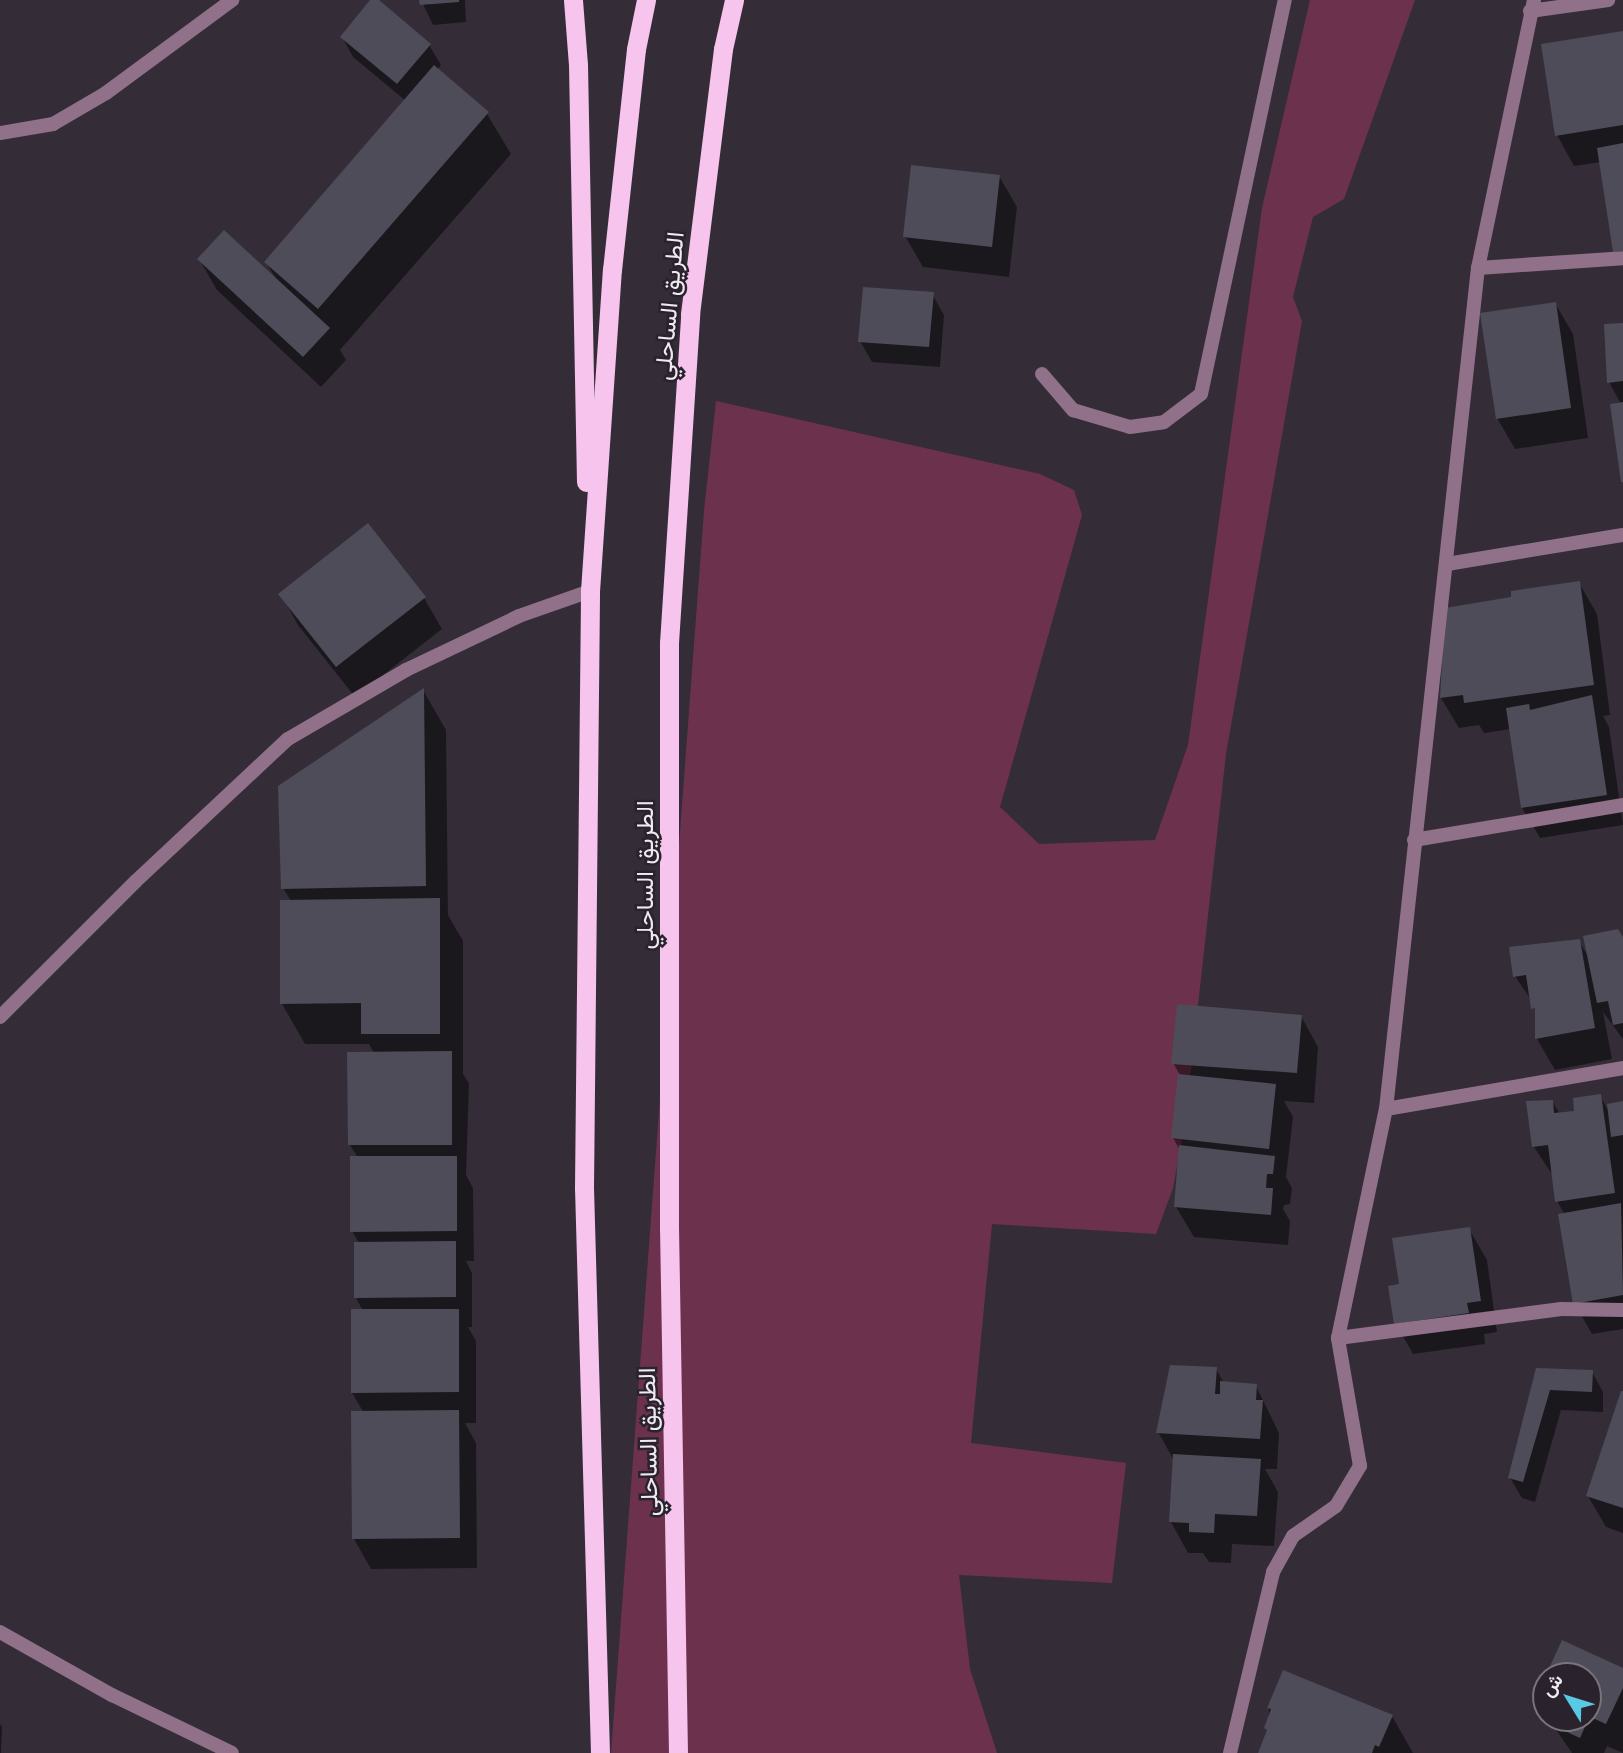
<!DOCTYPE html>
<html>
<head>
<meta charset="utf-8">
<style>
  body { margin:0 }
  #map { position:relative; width:1623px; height:1753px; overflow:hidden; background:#342d38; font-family:Helvetica,Vazirmatn,sans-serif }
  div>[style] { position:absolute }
  .green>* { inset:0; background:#6c324d }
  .shadow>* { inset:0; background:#0007 }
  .building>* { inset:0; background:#4e4c59 }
  .minor>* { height:14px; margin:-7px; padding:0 7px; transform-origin:7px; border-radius:7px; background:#91708a }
  .trunk>* { height:19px; margin:-9.5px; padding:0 9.5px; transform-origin:9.5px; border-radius:9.5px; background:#f6c4ec }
  span { translate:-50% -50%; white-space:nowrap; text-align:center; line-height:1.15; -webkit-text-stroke:5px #2a232e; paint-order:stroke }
  .street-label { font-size:24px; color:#efeaf1 }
  .north { position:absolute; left:1532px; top:1662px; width:70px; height:70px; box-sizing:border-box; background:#2a232e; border:2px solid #79737c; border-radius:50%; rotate:308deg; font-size:19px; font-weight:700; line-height:28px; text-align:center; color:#efeaf1 }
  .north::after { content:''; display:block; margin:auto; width:24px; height:32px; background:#59c8e5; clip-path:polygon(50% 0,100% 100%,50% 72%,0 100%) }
</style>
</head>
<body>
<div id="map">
  <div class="green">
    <div style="clip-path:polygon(1310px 0,1415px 0,1344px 199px,1313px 217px,1293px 297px,1302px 321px,1226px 754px,1185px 1122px,1173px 1188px,1156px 1234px,992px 1224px,971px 1443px,1126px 1463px,1112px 1583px,959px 1575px,970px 1669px,997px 1753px,611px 1753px,704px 511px,716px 401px,1040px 474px,1074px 490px,1082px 515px,1000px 807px,1039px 844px,1155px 840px,1188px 745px,1262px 208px)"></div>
  </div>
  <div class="shadow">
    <div style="clip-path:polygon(372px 0,429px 45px,441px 65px,437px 70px,487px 114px,511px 154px,340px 350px,346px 360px,321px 387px,217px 290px,199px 259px,276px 279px,266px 262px,406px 101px,353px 57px,342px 37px)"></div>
    <div style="clip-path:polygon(421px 0,465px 0,466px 22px,433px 25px)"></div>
    <div style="clip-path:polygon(1623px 32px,1623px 266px,1615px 252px,1601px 162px,1574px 166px,1557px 135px)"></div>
    <div style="clip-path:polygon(999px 176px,1017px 207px,1009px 277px,923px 267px,905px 236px)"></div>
    <div style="clip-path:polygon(932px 294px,944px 315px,940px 367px,872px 362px,860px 341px)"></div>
    <div style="clip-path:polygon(1555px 303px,1573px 334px,1588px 438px,1515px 449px,1497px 418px)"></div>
    <div style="clip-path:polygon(1623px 324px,1623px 480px,1621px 404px,1609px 382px)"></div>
    <div style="clip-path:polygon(1579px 583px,1597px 614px,1610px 715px,1603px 716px,1609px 727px,1623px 825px,1540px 838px,1522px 808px,1511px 729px,1484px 733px,1479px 725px,1459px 728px,1441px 698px,1513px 599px)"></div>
    <div style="clip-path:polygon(281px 594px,424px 598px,442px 629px,355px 697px,298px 625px)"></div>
    <div style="clip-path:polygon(423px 690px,446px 730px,448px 915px,463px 941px,463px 1074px,469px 1083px,466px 1175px,473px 1188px,474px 1261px,466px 1261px,472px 1273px,472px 1327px,468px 1327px,476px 1341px,476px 1423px,465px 1423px,476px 1443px,477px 1568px,371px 1569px,354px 1539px,364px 1413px,352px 1393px,363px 1311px,356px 1298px,359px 1243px,352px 1231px,358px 1158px,350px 1145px,374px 1053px,369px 1044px,305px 1044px,282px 1004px,291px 901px,283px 888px)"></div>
    <div style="clip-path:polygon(1623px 939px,1623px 1039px,1603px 1012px,1612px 1059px,1555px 1070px,1537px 1039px,1535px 1006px,1515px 976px,1579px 941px,1589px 958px)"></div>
    <div style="clip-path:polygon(1301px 1016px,1318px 1047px,1314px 1103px,1284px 1101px,1293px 1117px,1286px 1177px,1292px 1188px,1290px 1204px,1284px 1205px,1283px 1209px,1290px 1221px,1288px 1245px,1194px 1237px,1176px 1207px,1181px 1152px,1173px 1138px,1180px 1075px,1173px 1063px)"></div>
    <div style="clip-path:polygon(1600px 1096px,1608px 1110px,1623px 1103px,1623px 1329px,1592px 1334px,1575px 1304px,1565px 1215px,1557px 1201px,1554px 1177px,1534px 1147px,1528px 1103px,1552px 1101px,1560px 1114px,1576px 1113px)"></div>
    <div style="clip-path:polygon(1469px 1229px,1487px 1260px,1497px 1332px,1484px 1334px,1485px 1344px,1413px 1354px,1396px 1324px,1401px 1286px)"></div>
    <div style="clip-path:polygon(1216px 1369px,1224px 1383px,1256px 1386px,1279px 1433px,1277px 1469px,1265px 1469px,1278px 1492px,1274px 1546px,1232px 1544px,1231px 1563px,1209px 1562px,1203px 1553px,1188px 1553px,1171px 1522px,1175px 1462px,1158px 1432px)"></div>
    <div style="clip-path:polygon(1537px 1370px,1592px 1372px,1603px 1392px,1603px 1412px,1561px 1410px,1535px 1502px,1522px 1498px,1510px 1478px)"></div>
    <div style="clip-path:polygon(1623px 1393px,1623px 1533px,1606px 1527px,1588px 1496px)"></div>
    <div style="clip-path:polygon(1623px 1670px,1623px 1753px,1607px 1746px,1604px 1753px,1572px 1753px,1548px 1718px,1588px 1718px,1588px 1676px,1547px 1676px)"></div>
    <div style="clip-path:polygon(1546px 1679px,1546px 1715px,1537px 1699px)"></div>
    <div style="clip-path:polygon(1269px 1708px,1392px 1716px,1413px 1753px,1260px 1753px,1268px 1733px)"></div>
    <div style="clip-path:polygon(0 1724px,2px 1727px,1px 1753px,0 1753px)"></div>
  </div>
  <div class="building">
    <div style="clip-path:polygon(370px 0,379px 0,431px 44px,397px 84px,340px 37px)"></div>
    <div style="clip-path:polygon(419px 0,459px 0,459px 2px,420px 5px)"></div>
    <div style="clip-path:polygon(1623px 31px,1623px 125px,1555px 136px,1541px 44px)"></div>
    <div style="clip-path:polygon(434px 65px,489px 112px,318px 309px,264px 262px)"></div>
    <div style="clip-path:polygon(1623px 143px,1623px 251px,1613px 252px,1597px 148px)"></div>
    <div style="clip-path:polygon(911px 165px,1000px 175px,992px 247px,903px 237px)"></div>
    <div style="clip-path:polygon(224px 230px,330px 328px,303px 357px,197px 259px)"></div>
    <div style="clip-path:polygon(863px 287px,934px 292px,929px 347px,858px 342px)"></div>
    <div style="clip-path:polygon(1556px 302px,1571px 408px,1496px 419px,1480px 313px)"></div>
    <div style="clip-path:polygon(1623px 323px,1623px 381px,1607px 383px,1604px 324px)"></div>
    <div style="clip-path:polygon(1623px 402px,1623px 482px,1621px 482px,1610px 404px)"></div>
    <div style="clip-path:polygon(368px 523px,426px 597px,336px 667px,278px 594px)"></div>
    <div style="clip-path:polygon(1580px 581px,1594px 685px,1464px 703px,1463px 695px,1440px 698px,1445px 608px,1511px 597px,1511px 591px)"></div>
    <div style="clip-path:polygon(424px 688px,426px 886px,281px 889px,278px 786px)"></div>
    <div style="clip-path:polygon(1592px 695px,1607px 795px,1521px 808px,1506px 708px,1529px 704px,1530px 710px)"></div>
    <div style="clip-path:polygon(440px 898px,440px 1034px,361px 1034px,361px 1003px,280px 1004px,280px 900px)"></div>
    <div style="clip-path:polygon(1618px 929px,1623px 937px,1623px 1023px,1613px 1025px,1608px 1001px,1597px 1003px,1583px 936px)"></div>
    <div style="clip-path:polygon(1580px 939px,1595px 1028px,1535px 1039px,1535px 1008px,1531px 1009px,1526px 975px,1513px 977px,1509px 947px)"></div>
    <div style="clip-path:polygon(1177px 1004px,1302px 1015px,1297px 1073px,1171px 1064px)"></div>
    <div style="clip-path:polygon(452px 1051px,452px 1145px,348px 1145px,347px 1052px)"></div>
    <div style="clip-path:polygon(1178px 1074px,1276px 1084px,1269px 1149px,1171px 1138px)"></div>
    <div style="clip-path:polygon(1601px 1094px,1615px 1193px,1555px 1202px,1548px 1145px,1532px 1147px,1526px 1101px,1553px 1100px,1554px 1113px,1574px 1111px,1573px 1098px)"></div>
    <div style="clip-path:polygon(1623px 1101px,1623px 1135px,1611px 1137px,1607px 1104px)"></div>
    <div style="clip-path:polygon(1179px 1145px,1275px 1156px,1273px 1174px,1267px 1174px,1266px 1188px,1273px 1188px,1271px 1215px,1174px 1207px)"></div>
    <div style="clip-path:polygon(350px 1156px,457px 1156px,457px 1231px,350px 1232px)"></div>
    <div style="clip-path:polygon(1621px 1203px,1623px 1295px,1573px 1304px,1558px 1214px)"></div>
    <div style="clip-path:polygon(1470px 1227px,1481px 1301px,1467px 1303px,1469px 1313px,1394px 1324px,1388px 1286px,1399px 1284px,1392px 1238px)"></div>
    <div style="clip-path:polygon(456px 1241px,456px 1297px,354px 1298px,354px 1242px)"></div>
    <div style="clip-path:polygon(351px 1309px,459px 1309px,459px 1392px,351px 1393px)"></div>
    <div style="clip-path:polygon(1170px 1365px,1217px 1367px,1215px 1394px,1220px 1394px,1220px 1381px,1257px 1384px,1256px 1400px,1263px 1400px,1260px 1439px,1156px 1433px)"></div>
    <div style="clip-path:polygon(1536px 1368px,1593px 1370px,1592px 1392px,1550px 1390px,1523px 1482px,1508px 1478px)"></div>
    <div style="clip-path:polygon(1621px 1391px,1623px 1391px,1623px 1508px,1586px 1496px)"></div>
    <div style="clip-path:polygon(459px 1410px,460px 1538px,352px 1539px,351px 1411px)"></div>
    <div style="clip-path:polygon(1173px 1454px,1261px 1459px,1257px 1516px,1215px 1514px,1214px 1533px,1189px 1532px,1189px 1523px,1169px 1522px)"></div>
    <div style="clip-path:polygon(1562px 1640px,1623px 1668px,1623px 1688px,1606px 1724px,1588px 1716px,1588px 1676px,1546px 1676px,1546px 1704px,1535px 1699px)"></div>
    <div style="clip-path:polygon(1283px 1670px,1393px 1715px,1379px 1747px,1375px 1745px,1372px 1753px,1258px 1753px,1267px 1730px,1264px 1728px,1271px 1709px,1267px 1708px)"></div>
    <div style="clip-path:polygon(1558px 1718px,1589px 1718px,1580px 1738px,1554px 1726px)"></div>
  </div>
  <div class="minor">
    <div style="left:1530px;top:11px;width:79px;rotate:-8deg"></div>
    <div style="left:0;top:133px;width:54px;rotate:-9.6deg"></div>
    <div style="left:53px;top:124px;width:61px;rotate:-30.3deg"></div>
    <div style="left:106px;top:93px;width:157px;rotate:-36.4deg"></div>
    <div style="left:1478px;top:268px;width:145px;rotate:-3.9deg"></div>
    <div style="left:1042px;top:374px;width:48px;rotate:49.3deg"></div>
    <div style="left:1073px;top:410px;width:59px;rotate:16.6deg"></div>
    <div style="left:1130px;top:427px;width:34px;rotate:-8deg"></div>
    <div style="left:1164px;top:422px;width:46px;rotate:-37.1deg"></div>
    <div style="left:1201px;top:394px;width:403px;rotate:-78deg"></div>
    <div style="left:1447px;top:564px;width:178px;rotate:-9.4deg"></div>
    <div style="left:1414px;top:840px;width:212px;rotate:-9.5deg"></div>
    <div style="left:0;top:1017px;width:192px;rotate:-45deg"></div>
    <div style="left:136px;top:881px;width:208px;rotate:-43.1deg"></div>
    <div style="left:288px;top:739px;width:137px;rotate:-30.3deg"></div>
    <div style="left:406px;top:670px;width:125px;rotate:-25.5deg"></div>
    <div style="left:519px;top:616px;width:75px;rotate:-19.4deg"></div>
    <div style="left:1386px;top:1109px;width:241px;rotate:-9.8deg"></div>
    <div style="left:1338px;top:1338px;width:225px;rotate:-7.4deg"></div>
    <div style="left:1561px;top:1309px;width:62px;rotate:0.9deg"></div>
    <div style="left:0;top:1632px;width:129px;rotate:29.4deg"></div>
    <div style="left:112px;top:1695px;width:133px;rotate:25.8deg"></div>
    <div style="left:1230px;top:1753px;width:186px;rotate:-76.6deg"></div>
    <div style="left:1273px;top:1572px;width:41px;rotate:-60.9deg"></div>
    <div style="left:1293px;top:1536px;width:52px;rotate:-34.9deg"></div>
    <div style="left:1336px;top:1506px;width:47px;rotate:-59deg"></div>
    <div style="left:1360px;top:1466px;width:130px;rotate:-99.8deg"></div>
    <div style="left:1338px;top:1338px;width:234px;rotate:-78.2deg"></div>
    <div style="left:1386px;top:1109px;width:846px;rotate:-83.76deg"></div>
    <div style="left:1478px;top:268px;width:274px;rotate:-78.2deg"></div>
  </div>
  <div class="trunk">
    <div style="left:573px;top:0;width:65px;rotate:85.6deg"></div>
    <div style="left:578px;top:65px;width:417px;rotate:88.9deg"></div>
    <div style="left:600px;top:1753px;width:565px;rotate:-91.62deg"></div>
    <div style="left:584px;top:1188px;width:597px;rotate:-89.42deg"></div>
    <div style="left:590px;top:591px;width:322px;rotate:-86.1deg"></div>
    <div style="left:612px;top:270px;width:222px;rotate:-83.8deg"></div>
    <div style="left:636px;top:49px;width:50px;rotate:-78.5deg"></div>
    <div style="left:678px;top:1753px;width:524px;rotate:-90.98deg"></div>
    <div style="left:669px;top:1229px;width:586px;rotate:-90deg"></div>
    <div style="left:669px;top:643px;width:330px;rotate:-86.3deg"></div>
    <div style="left:690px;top:314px;width:267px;rotate:-82.9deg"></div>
    <div style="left:723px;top:49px;width:50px;rotate:-77.3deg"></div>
  </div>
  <div class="street-label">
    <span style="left:669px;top:306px;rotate:-85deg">الطريق الساحلي</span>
    <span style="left:645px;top:875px;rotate:-90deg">الطريق الساحلي</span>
    <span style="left:648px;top:1442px;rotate:-91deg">الطريق الساحلي</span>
  </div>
  <div class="north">ش</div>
</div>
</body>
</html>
